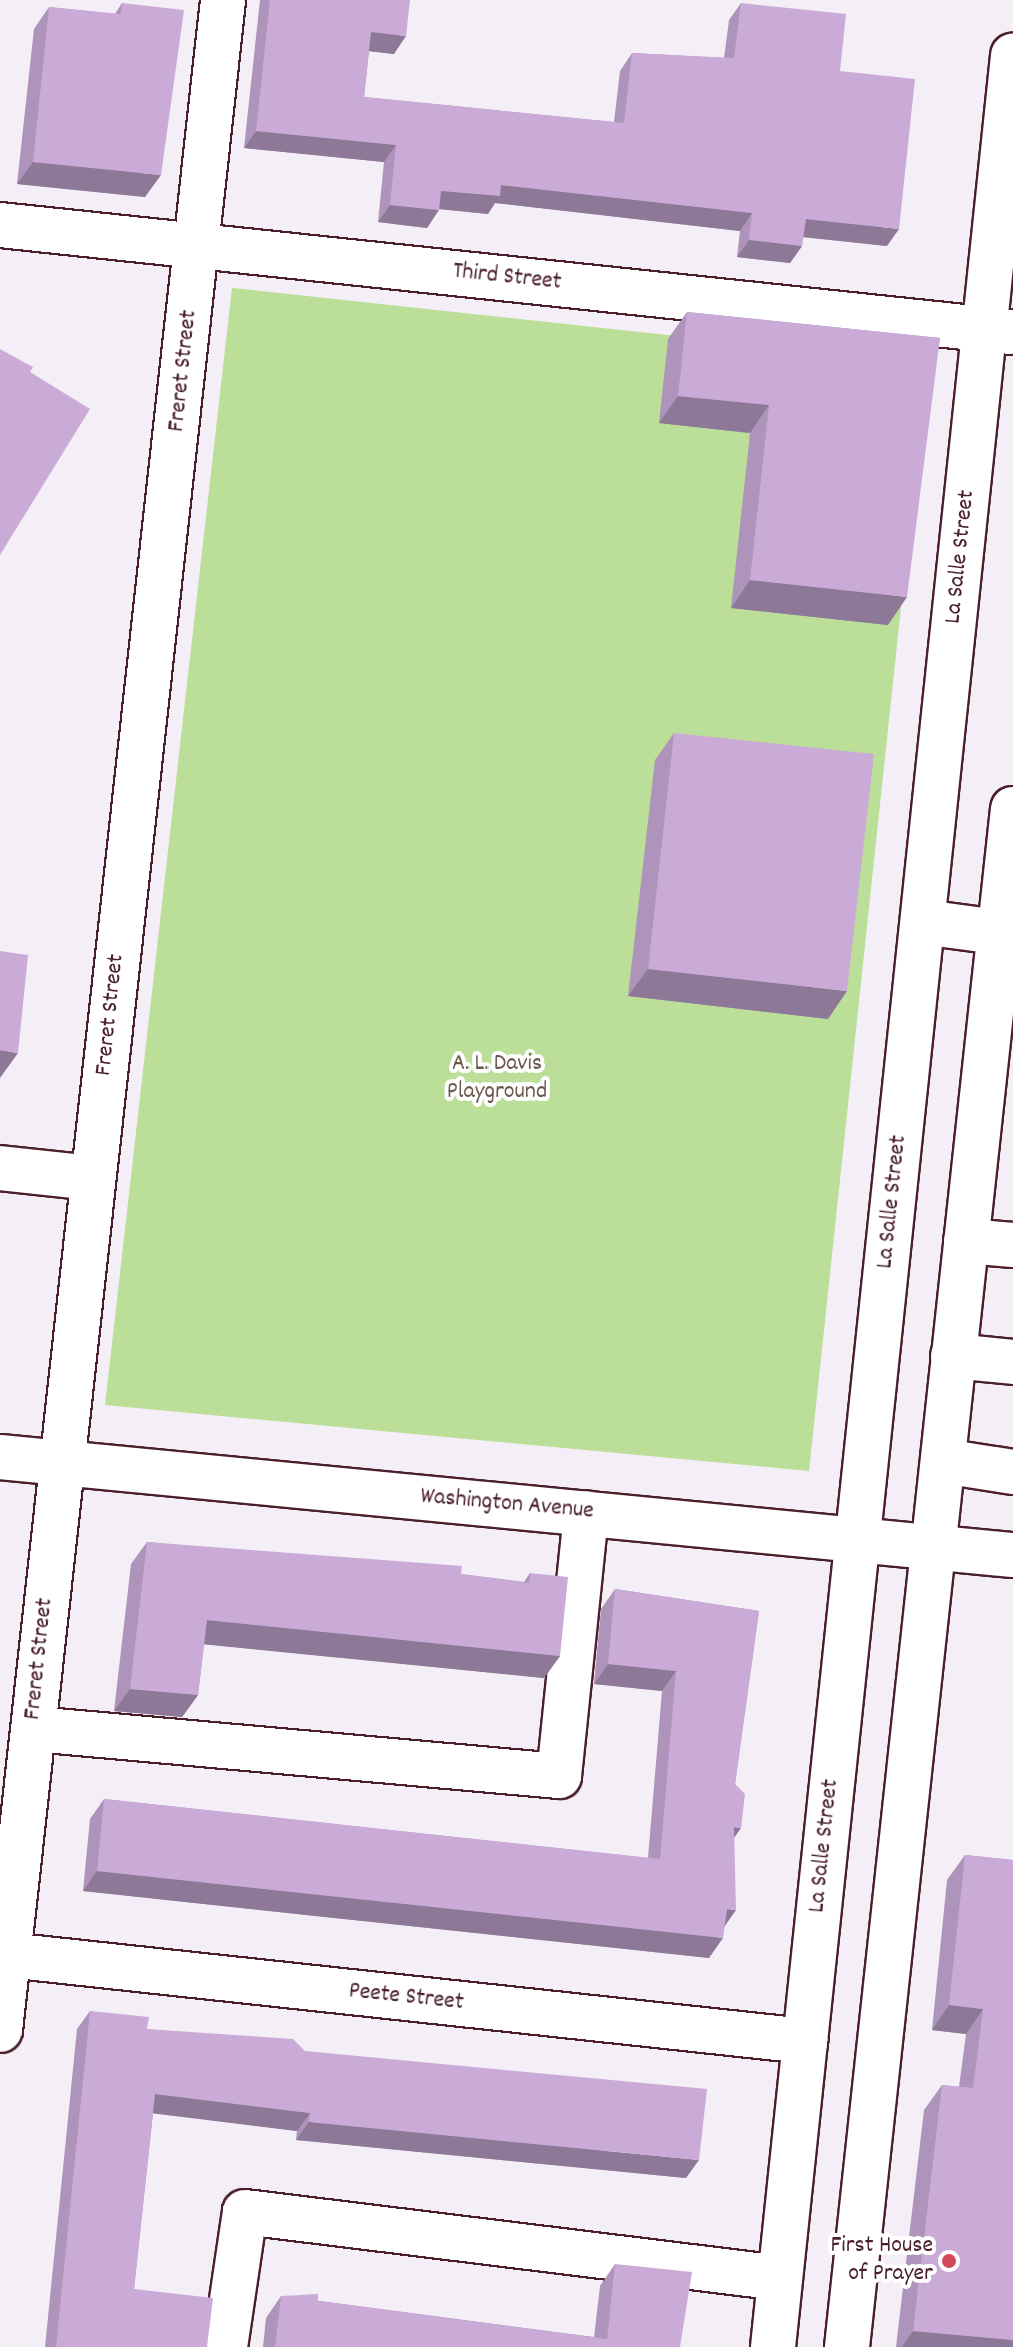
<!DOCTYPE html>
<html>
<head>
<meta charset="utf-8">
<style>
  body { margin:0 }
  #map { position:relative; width:1013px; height:2347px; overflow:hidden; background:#f4eef7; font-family:Dekko,sans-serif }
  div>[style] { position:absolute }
  .green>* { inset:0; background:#bbde98 }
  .roads { filter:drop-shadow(2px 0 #4a1f2b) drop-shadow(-2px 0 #4a1f2b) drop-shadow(0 2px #4a1f2b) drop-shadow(0 -2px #4a1f2b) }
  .minor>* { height:44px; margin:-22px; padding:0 22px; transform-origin:22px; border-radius:22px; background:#fff }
  .wall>* { inset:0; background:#ae93ba }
  .shaded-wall>* { inset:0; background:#8d7897 }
  .building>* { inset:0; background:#caabd8 }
  .dots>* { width:22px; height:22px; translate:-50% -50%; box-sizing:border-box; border:4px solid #fff; border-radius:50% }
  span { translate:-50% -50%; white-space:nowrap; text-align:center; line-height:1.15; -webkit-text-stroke:8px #fff; paint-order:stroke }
  .street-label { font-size:24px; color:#4a1f2b }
  .park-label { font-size:24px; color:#6c584c }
  .poi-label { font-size:24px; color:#4a1f2b }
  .right { translate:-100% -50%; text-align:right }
</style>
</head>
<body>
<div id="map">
  <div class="green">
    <div style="clip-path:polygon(232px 288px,927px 363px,809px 1471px,105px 1405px)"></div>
  </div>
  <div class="roads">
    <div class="minor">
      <div style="left:0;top:225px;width:1018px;rotate:6.04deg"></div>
      <div style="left:923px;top:922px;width:91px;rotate:7.6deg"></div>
      <div style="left:0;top:1168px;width:93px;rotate:6.2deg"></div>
      <div style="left:966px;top:1241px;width:47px;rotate:4.9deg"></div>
      <div style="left:953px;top:1356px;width:60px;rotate:5.7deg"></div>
      <div style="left:0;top:1457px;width:1018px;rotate:5.53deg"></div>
      <div style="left:943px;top:1461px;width:71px;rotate:8.9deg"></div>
      <div style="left:34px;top:1729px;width:527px;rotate:5.12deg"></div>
      <div style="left:559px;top:1776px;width:264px;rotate:-84.1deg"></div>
      <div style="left:8px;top:1955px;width:802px;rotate:6.16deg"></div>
      <div style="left:0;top:2030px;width:2042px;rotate:-83.73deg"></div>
      <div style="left:225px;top:2347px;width:136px;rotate:-81.6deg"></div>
      <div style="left:245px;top:2212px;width:539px;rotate:7.03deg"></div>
      <div style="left:773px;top:2347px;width:2304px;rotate:-84.02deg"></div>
      <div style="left:847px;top:2347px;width:1547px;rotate:-83.84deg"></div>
    </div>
  </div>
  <div class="wall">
    <div style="clip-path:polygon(260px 0,410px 0,394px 54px,369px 51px,364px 97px,614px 122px,620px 71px,632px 53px,724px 58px,729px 20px,741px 3px,840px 71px,887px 246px,803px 237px,802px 246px,790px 263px,737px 257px,740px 231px,495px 203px,488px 214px,439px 209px,427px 228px,378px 222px,384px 162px,244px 148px)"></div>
    <div style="clip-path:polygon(122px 3px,145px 197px,17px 184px,34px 29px,49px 7px,115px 14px)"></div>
    <div style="clip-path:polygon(687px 312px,940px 338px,888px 625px,731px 608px,750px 433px,659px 423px,668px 339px)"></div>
    <div style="clip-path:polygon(674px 733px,828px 1019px,628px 996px,655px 760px)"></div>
    <div style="clip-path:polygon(147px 1542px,461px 1574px,524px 1582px,530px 1573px,560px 1656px,544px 1678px,204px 1644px,198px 1695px,182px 1717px,114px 1711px,131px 1564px)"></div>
    <div style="clip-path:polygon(615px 1589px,759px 1611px,735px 1784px,734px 1838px,725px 1926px,709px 1958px,83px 1891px,90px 1819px,104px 1799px,648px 1858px,662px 1691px,594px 1684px,601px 1609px)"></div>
    <div style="clip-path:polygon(965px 1855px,1013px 1860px,1013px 2347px,896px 2347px,924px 2110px,942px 2085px,959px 2087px,966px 2034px,932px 2030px,947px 1880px)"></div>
    <div style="clip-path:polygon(90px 2011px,147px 2029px,305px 2051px,686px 2178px,296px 2140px,297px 2131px,153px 2113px,134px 2289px,207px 2347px,45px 2347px,77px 2029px)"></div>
    <div style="clip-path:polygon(615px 2264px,680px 2347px,263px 2347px,266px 2318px,281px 2296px,594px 2337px,600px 2286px)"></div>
  </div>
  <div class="shaded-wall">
    <div style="clip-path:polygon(371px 32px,406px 36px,394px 54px,359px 50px)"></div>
    <div style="clip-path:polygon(256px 131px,396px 145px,384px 162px,244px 148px)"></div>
    <div style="clip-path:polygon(33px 162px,161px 175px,145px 197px,17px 184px)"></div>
    <div style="clip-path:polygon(501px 185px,752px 213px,740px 231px,495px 203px,488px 214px,429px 208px,441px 191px)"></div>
    <div style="clip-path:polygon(390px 205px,439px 210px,427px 228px,378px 222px)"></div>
    <div style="clip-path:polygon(806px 219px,899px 229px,887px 246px,793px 236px)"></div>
    <div style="clip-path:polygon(749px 240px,802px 246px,790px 263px,737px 257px)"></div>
    <div style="clip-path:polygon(678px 396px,769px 405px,750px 433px,659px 423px)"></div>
    <div style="clip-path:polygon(750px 580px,907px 597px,888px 625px,731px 608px)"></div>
    <div style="clip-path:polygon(648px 969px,847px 991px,828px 1019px,628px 996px)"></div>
    <div style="clip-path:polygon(0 1050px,18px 1053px,0 1078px)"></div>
    <div style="clip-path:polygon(207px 1620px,560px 1656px,544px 1678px,191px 1643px)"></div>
    <div style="clip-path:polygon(608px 1664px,676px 1671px,662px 1691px,594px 1684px)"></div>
    <div style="clip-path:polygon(130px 1689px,198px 1695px,182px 1717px,114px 1711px)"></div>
    <div style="clip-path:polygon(734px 1827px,741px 1828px,727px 1848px)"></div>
    <div style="clip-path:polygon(97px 1871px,723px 1938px,709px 1958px,83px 1891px)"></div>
    <div style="clip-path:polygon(727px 1909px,736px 1910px,722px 1930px)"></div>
    <div style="clip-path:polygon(949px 2005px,983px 2009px,966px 2034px,932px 2030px)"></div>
    <div style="clip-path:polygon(155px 2094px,310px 2113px,297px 2131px,142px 2112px)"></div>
    <div style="clip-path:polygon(309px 2122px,699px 2160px,686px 2178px,296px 2140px)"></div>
    <div style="clip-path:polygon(913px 2331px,1013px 2340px,1013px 2347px,902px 2347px)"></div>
  </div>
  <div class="building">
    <div style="clip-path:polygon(270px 0,410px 0,406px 36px,371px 32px,364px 97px,624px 123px,632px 53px,734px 58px,741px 3px,846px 14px,840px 71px,915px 79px,899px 229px,806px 219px,802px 246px,749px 240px,752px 213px,501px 185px,500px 196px,441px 191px,439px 210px,390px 205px,396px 145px,256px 131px)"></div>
    <div style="clip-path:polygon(122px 3px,184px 10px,161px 175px,33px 162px,49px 7px,121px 14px)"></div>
    <div style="clip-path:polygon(687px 312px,940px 338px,907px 597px,750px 580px,769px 405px,678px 396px)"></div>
    <div style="clip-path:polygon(0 349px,33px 367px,30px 372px,90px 409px,0 555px)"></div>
    <div style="clip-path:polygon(674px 733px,874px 754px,847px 991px,648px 969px)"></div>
    <div style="clip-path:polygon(0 951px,28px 955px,18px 1053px,0 1050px)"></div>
    <div style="clip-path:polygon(147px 1542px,462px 1566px,461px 1574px,529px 1583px,530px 1573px,568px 1577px,560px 1656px,207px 1620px,198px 1695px,130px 1689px)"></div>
    <div style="clip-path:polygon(615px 1589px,759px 1611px,735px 1784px,745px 1794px,741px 1828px,734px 1827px,736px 1910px,727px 1909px,723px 1938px,97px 1871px,104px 1799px,660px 1859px,676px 1671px,608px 1664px)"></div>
    <div style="clip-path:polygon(965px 1855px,1013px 1860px,1013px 2340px,913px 2331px,942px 2085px,973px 2088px,983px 2009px,949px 2005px)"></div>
    <div style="clip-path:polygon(90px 2011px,149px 2017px,147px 2029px,293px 2039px,305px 2051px,707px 2089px,699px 2160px,309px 2122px,310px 2113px,155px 2094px,134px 2289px,213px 2298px,207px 2347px,56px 2347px)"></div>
    <div style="clip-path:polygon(615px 2264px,692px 2272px,680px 2347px,275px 2347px,281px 2296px,318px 2294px,318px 2301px,607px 2339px)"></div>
  </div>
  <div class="dots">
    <div style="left:949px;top:2261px;background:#d1495b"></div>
  </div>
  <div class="street-label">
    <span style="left:507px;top:278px;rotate:6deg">Third Street</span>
    <span style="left:184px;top:371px;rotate:-84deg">Freret Street</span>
    <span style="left:961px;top:557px;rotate:-84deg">La Salle Street</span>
    <span style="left:111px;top:1015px;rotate:-84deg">Freret Street</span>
    <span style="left:893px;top:1202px;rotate:-84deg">La Salle Street</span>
    <span style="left:507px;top:1505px;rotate:5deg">Washington Avenue</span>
    <span style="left:40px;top:1659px;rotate:-84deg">Freret Street</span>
    <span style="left:825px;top:1846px;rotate:-84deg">La Salle Street</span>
    <span style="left:406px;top:1998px;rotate:6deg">Peete Street</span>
  </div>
  <div class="park-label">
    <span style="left:497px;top:1079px">A. L. Davis<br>Playground</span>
  </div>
  <div class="poi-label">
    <span class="right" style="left:933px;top:2261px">First House<br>of Prayer</span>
  </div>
</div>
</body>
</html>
